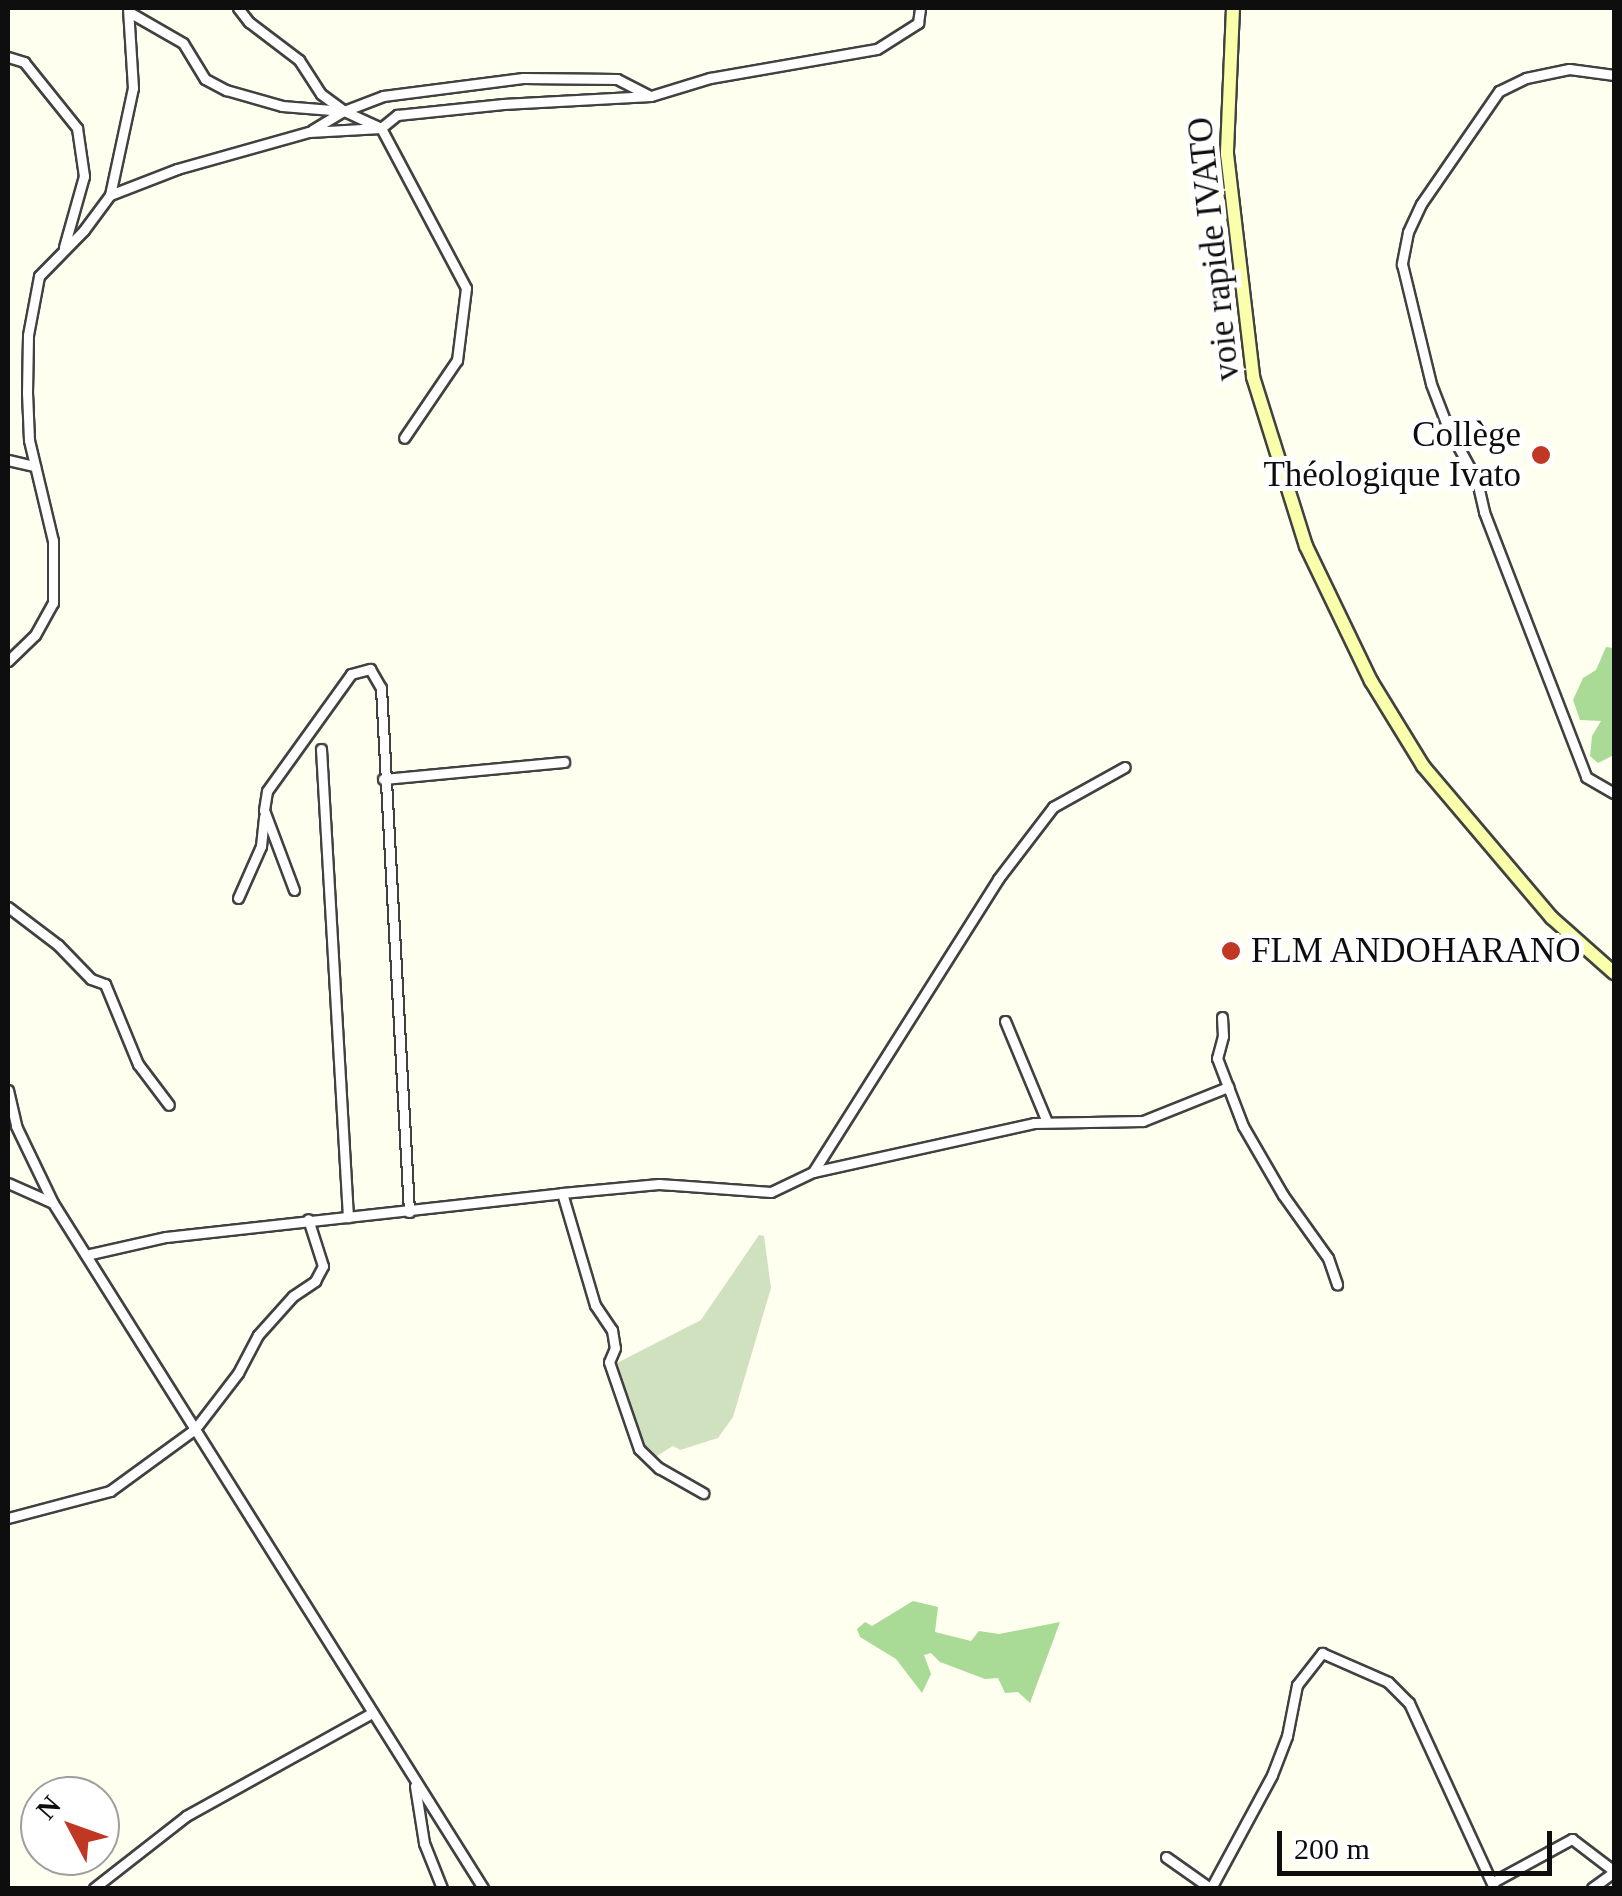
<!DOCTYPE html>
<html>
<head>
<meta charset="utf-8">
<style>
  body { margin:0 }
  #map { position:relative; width:1622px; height:1896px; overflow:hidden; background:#ffffef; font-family:"Times New Roman",serif }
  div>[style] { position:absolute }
  .forest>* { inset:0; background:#a9db97 }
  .cemetery>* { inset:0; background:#d0e1bf }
  .roads { filter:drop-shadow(2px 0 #414141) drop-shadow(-2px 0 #414141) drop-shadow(0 2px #414141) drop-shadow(0 -2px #414141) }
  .street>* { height:9px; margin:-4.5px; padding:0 4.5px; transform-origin:4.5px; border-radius:4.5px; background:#fff }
  .secondary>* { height:12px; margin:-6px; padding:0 6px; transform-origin:6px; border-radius:6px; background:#f9ffaa }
  .dots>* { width:28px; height:28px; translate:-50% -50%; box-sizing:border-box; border:5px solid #fff; border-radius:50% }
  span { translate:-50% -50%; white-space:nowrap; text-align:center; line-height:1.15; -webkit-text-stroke:10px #fff; paint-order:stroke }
  .street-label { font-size:35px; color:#0e0e0e }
  .poi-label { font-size:35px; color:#0e0e0e }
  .right { translate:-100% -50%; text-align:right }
  .left { translate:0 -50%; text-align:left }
  .frame { position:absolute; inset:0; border:10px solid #0e0e0e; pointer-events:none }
  .north { position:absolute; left:20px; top:1776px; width:100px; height:100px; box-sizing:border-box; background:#fff; border:2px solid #9f9f9f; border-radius:50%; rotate:311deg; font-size:28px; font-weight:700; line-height:40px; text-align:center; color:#0e0e0e }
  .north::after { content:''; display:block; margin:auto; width:35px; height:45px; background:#c03823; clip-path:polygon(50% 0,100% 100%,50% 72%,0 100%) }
  .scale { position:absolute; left:1277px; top:1831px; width:275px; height:45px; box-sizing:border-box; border:5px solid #0e0e0e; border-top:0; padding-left:12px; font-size:30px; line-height:35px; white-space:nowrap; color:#0e0e0e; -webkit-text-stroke:8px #fff; paint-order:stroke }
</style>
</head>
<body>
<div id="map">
  <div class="forest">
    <div style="clip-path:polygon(1606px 647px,1614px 648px,1614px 755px,1598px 763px,1590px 756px,1592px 736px,1601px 721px,1580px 720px,1573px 700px,1583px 678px,1596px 670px)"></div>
    <div style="clip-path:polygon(913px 1601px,938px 1607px,935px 1632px,971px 1641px,979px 1631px,999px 1634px,1060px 1622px,1030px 1703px,1018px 1692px,1005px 1693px,998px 1678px,985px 1679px,940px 1662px,931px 1653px,924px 1655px,931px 1674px,922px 1693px,896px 1659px,860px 1637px,857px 1629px,865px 1622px,872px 1626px)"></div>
  </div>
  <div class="cemetery">
    <div style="clip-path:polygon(759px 1235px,764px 1236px,771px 1288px,733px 1417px,718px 1438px,680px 1450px,673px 1446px,655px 1457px,643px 1448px,615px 1364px,701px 1320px)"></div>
  </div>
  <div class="roads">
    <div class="street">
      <div style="left:238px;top:8px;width:18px;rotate:52deg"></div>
      <div style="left:249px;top:22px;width:63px;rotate:37.2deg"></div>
      <div style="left:299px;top:60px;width:40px;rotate:57.1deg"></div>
      <div style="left:321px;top:94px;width:26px;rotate:36deg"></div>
      <div style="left:129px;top:12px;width:62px;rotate:29.9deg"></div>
      <div style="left:183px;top:43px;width:42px;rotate:58.6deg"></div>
      <div style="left:205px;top:79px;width:24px;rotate:28deg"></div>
      <div style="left:226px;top:90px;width:58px;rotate:15.9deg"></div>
      <div style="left:282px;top:106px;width:62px;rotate:4.6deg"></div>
      <div style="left:344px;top:111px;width:41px;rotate:24.7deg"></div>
      <div style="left:381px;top:128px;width:181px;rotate:62deg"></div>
      <div style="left:466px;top:288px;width:73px;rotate:97.1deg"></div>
      <div style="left:457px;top:360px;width:94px;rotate:124.2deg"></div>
      <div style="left:8px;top:57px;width:17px;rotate:17deg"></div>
      <div style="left:24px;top:62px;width:85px;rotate:51.2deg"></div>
      <div style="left:77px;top:128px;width:49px;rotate:81.7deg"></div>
      <div style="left:84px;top:176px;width:74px;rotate:105.7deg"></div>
      <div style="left:1614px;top:75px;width:45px;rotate:-172.4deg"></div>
      <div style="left:1569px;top:69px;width:44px;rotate:168.2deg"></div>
      <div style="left:1526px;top:78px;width:30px;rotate:154deg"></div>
      <div style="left:1499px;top:91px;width:137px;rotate:124.6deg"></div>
      <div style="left:1421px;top:204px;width:31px;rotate:115deg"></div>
      <div style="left:1408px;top:232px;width:33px;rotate:101deg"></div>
      <div style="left:1402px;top:264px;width:123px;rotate:76.4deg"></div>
      <div style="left:1431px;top:384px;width:47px;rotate:68.9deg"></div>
      <div style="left:1448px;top:428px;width:60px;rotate:61.3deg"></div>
      <div style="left:1477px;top:481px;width:32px;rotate:77deg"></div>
      <div style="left:1484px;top:512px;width:284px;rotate:68.9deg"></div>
      <div style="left:1586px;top:777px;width:32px;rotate:30deg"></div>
      <div style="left:312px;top:130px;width:37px;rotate:-31deg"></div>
      <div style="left:344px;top:111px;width:42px;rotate:-21deg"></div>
      <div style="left:383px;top:96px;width:141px;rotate:-7.3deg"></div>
      <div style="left:523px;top:78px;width:94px;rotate:0.6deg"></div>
      <div style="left:617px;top:79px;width:35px;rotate:27deg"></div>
      <div style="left:110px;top:195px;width:72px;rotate:-21.2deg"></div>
      <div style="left:177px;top:169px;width:137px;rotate:-15.7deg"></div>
      <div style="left:309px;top:132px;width:72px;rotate:-3.2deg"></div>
      <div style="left:381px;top:128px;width:21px;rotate:-39deg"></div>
      <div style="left:397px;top:115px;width:107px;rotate:-5.9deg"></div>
      <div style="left:503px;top:104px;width:148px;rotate:-3.1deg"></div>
      <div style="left:651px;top:96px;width:62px;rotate:-17deg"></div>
      <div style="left:710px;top:78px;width:169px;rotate:-9.9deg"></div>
      <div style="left:877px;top:49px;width:49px;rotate:-32.4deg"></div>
      <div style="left:918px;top:23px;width:15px;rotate:-82deg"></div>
      <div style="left:8px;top:460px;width:28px;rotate:13deg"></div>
      <div style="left:8px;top:661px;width:37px;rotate:-44deg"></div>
      <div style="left:35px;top:635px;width:37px;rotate:-61deg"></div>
      <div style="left:53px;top:603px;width:62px;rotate:-90deg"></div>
      <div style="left:53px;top:541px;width:104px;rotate:-103.4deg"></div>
      <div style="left:29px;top:440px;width:47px;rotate:-92.4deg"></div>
      <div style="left:27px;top:393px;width:58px;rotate:-89deg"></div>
      <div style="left:28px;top:335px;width:60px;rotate:-79.4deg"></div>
      <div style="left:39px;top:276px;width:64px;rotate:-45.6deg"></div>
      <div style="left:84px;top:230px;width:44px;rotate:-53.4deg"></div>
      <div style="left:110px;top:195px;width:109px;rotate:-77.9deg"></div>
      <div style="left:133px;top:88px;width:80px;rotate:-93.6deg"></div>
      <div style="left:321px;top:749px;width:469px;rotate:86.7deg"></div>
      <div style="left:383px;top:779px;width:182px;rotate:-5.4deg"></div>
      <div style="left:294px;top:890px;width:85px;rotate:-110.6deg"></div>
      <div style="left:264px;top:810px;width:19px;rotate:-81deg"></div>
      <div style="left:267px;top:791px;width:144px;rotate:-54.3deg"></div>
      <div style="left:351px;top:674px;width:20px;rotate:-15deg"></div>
      <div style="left:370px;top:669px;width:22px;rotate:60deg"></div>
      <div style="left:381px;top:688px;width:525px;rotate:86.94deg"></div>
      <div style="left:238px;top:898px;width:57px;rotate:-66.1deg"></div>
      <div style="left:261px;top:846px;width:30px;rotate:-84deg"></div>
      <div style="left:8px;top:907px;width:63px;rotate:37.2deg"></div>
      <div style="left:58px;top:945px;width:47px;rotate:45.9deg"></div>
      <div style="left:91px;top:979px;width:15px;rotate:20deg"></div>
      <div style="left:105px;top:984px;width:87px;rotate:67.6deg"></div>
      <div style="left:138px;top:1064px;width:51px;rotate:52.9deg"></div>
      <div style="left:1222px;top:1017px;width:19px;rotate:87deg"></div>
      <div style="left:1223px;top:1036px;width:23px;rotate:105deg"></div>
      <div style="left:1217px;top:1058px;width:73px;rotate:69.1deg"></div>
      <div style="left:1243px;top:1126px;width:80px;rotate:59.9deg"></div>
      <div style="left:1283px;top:1195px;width:77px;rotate:54.5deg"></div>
      <div style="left:1328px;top:1258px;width:28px;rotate:71deg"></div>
      <div style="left:1005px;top:1021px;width:109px;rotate:67.4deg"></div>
      <div style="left:8px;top:1090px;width:37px;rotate:77deg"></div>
      <div style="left:16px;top:1126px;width:85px;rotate:64.3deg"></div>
      <div style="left:53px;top:1203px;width:809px;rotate:57.88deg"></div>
      <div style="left:813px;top:1172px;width:347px;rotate:-57.7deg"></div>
      <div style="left:998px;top:879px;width:91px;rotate:-52.6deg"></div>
      <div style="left:1053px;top:807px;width:82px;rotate:-29.1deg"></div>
      <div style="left:8px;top:1183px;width:49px;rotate:24deg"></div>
      <div style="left:562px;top:1193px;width:117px;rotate:73.6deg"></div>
      <div style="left:595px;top:1305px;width:30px;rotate:56deg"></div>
      <div style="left:612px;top:1330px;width:18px;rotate:81deg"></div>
      <div style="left:615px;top:1348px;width:15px;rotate:113deg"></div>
      <div style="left:609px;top:1362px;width:92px;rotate:71deg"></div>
      <div style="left:639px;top:1449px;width:28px;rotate:44deg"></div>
      <div style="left:659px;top:1468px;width:51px;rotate:29.6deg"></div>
      <div style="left:86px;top:1255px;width:82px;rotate:-12.7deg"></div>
      <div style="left:166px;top:1237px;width:398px;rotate:-6.3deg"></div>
      <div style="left:562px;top:1193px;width:97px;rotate:-5.3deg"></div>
      <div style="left:659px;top:1184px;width:112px;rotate:4.1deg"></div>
      <div style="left:771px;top:1192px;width:47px;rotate:-25.5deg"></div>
      <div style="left:813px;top:1172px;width:226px;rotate:-12.5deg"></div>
      <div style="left:1034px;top:1123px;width:109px;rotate:-1.1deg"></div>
      <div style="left:1143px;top:1121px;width:92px;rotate:-21.8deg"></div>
      <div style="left:8px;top:1518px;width:106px;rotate:-14.8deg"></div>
      <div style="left:110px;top:1491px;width:105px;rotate:-36.1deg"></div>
      <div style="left:195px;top:1429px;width:71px;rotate:-52.5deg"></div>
      <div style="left:238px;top:1373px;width:43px;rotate:-62.2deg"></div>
      <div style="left:258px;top:1335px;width:52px;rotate:-48.1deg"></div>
      <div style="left:293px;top:1296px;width:27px;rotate:-34deg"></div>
      <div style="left:315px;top:1281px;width:17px;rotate:-62deg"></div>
      <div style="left:323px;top:1266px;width:49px;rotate:-107.7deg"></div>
      <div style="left:415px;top:1786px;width:58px;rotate:81deg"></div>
      <div style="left:424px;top:1843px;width:48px;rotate:68.2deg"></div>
      <div style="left:1166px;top:1857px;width:54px;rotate:35.2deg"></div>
      <div style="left:1493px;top:1882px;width:90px;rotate:-28.6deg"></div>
      <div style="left:1572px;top:1839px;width:53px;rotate:37.3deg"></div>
      <div style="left:94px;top:1888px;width:117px;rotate:-38deg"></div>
      <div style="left:186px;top:1816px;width:213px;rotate:-29deg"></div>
      <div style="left:1211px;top:1888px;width:128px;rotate:-61.6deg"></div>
      <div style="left:1272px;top:1775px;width:42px;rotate:-69deg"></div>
      <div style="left:1287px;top:1736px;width:52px;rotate:-78.9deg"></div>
      <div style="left:1297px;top:1685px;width:41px;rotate:-52deg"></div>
      <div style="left:1322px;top:1653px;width:72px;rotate:23.7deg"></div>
      <div style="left:1388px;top:1682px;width:30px;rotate:45deg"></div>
      <div style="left:1409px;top:1703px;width:204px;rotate:65.3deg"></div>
      <div style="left:1592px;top:1888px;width:27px;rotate:-36deg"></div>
    </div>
    <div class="secondary">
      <div style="left:1233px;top:8px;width:146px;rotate:92.4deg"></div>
      <div style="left:1227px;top:154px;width:225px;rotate:83.3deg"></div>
      <div style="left:1253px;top:377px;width:177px;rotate:72.6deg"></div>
      <div style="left:1306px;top:546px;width:150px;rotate:64.3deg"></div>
      <div style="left:1371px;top:681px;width:100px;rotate:58.5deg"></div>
      <div style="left:1423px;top:766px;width:199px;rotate:49.7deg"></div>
      <div style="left:1552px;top:918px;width:83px;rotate:41.6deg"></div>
    </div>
  </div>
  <div class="dots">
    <div style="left:1541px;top:455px;background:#c03823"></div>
    <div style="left:1231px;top:951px;background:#c03823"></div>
  </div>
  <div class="street-label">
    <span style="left:1214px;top:249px;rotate:-96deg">voie rapide IVATO</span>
  </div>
  <div class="poi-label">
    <span class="right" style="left:1521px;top:455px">Collège<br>Théologique Ivato</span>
    <span class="left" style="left:1251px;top:951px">FLM ANDOHARANO</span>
  </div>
  <div class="frame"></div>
  <div class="north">N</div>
  <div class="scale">200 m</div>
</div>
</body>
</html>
